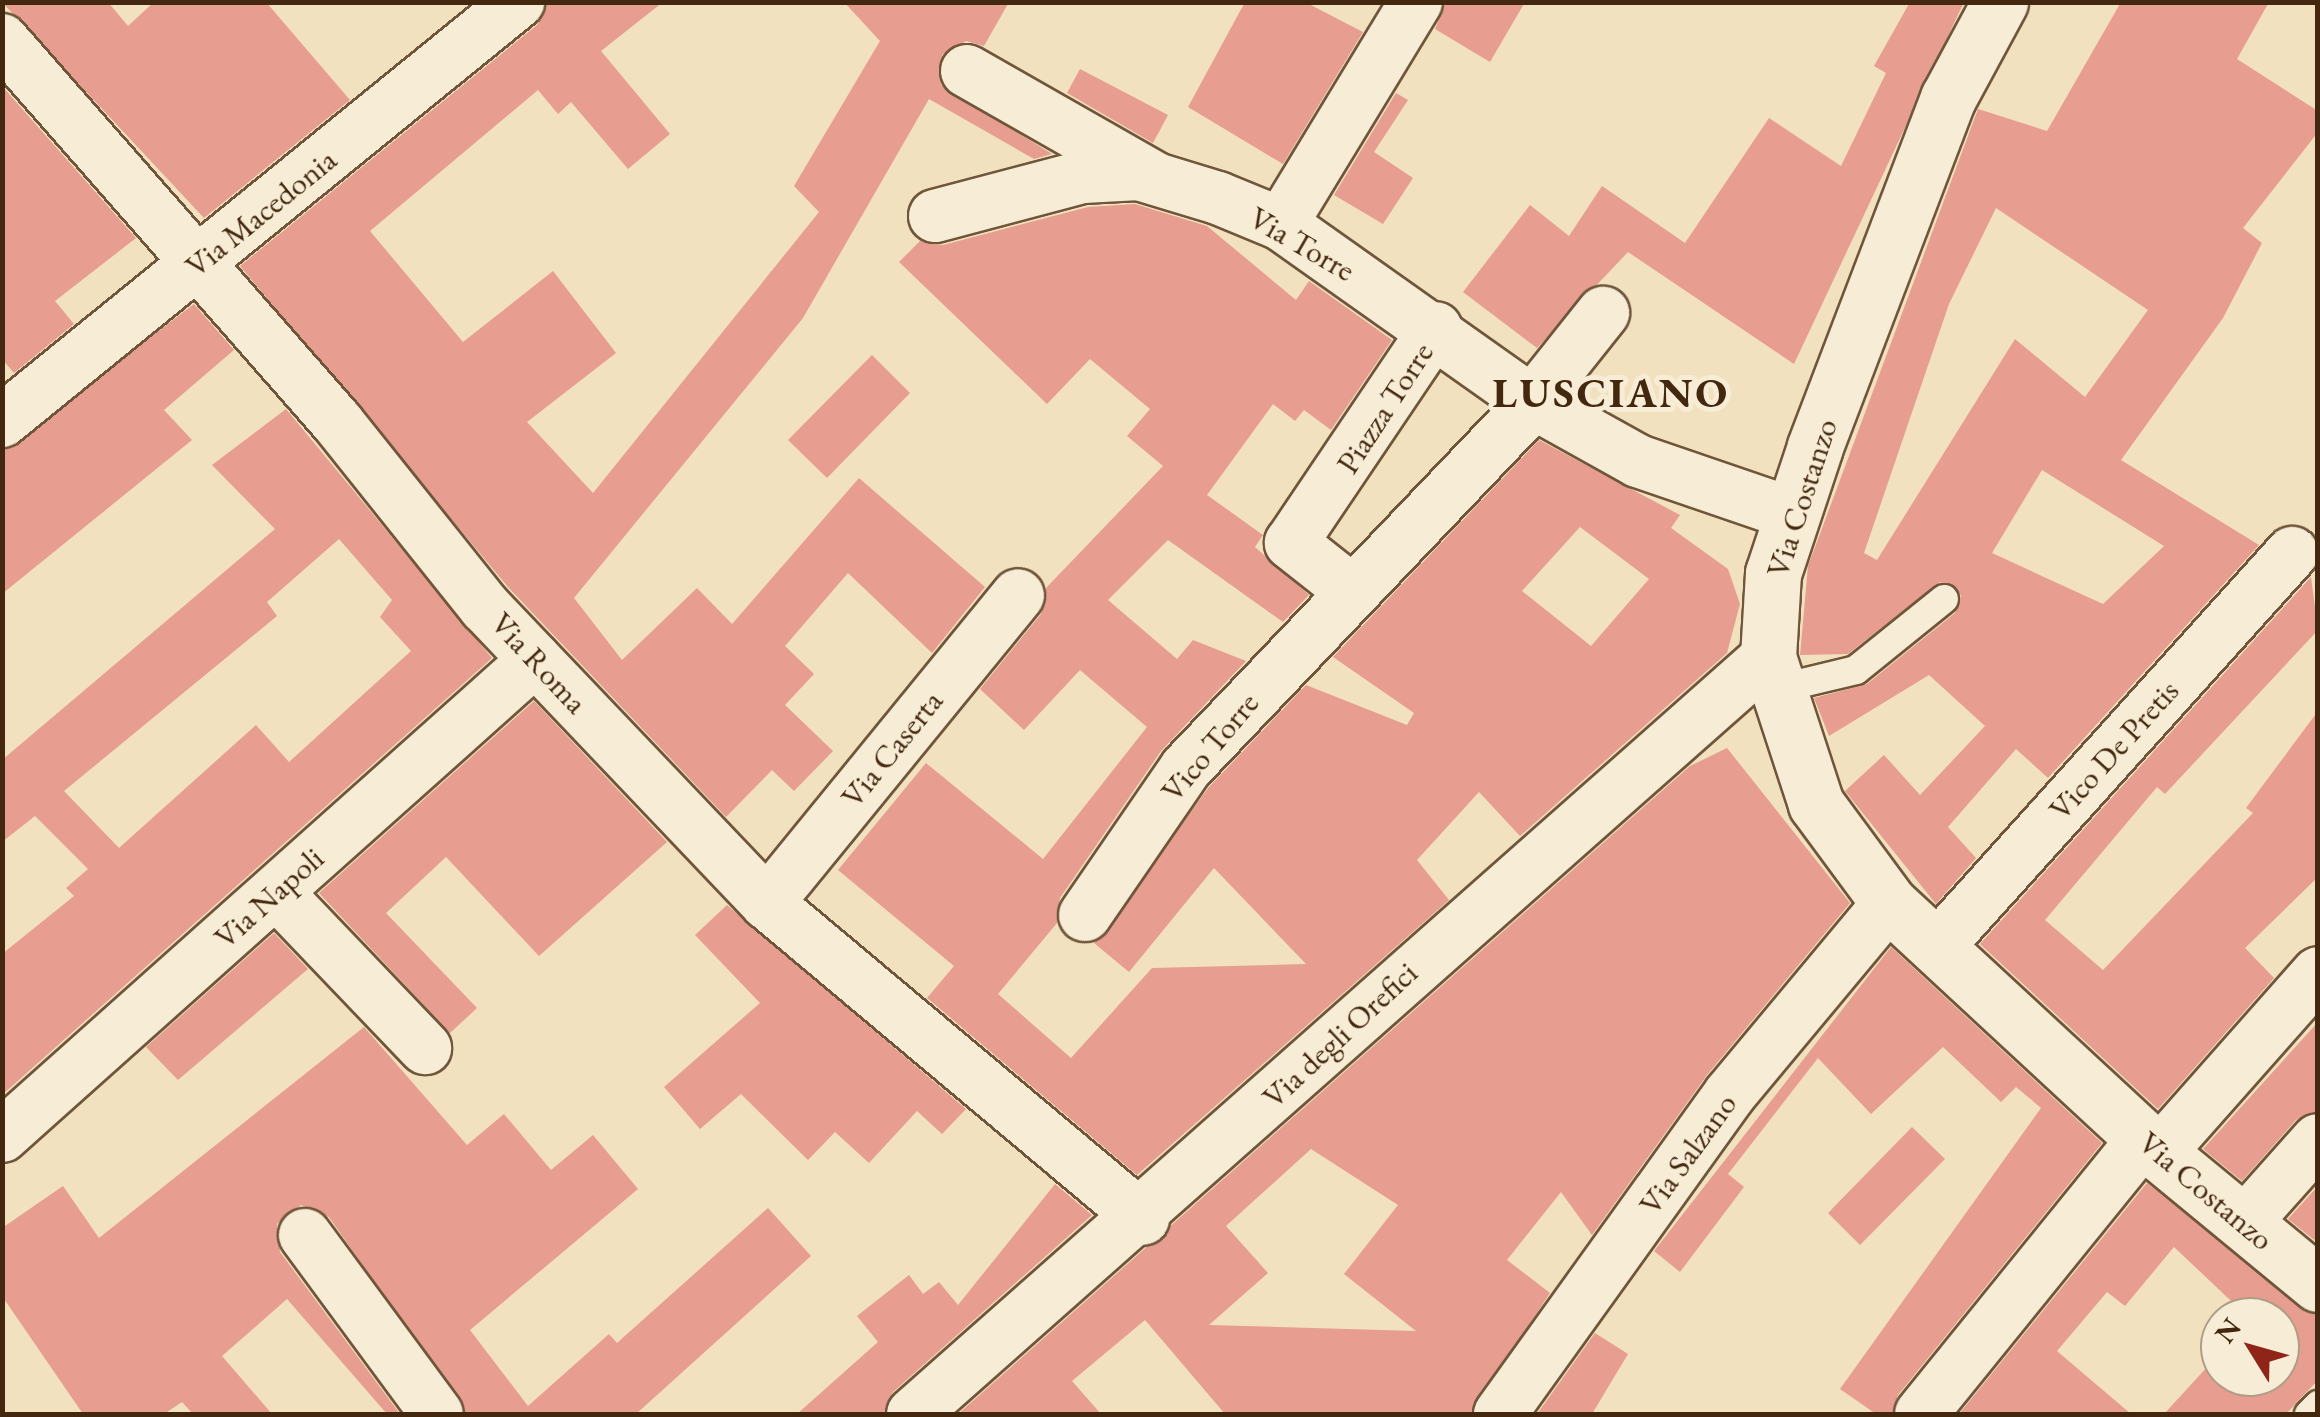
<!DOCTYPE html>
<html>
<head>
<meta charset="utf-8">
<style>
  body { margin:0 }
  #map { position:relative; width:2320px; height:1417px; overflow:hidden; background:#f2e1be; font-family:"EB Garamond",serif }
  div>[style] { position:absolute }
  .building>* { inset:0; background:#e79d8f }
  .roads { filter:drop-shadow(2px 0 #6f563b) drop-shadow(-2px 0 #6f563b) drop-shadow(0 2px #6f563b) drop-shadow(0 -2px #6f563b) }
  .service>* { height:28px; margin:-14px; padding:0 14px; transform-origin:14px; border-radius:14px; background:#f7ecd5 }
  .minor>* { height:52px; margin:-26px; padding:0 26px; transform-origin:26px; border-radius:26px; background:#f7ecd5 }
  .tertiary>* { height:55px; margin:-27.5px; padding:0 27.5px; transform-origin:27.5px; border-radius:27.5px; background:#f7ecd5 }
  span { translate:-50% -50%; white-space:nowrap; text-align:center; line-height:1.15; -webkit-text-stroke:10px #f7ecd5; paint-order:stroke }
  .street-label { font-size:32px; color:#43270f }
  .district-label { font-size:42px; color:#43270f; font-weight:700; letter-spacing:2.5px }
  .frame { position:absolute; inset:0; border:5px solid #43270f; pointer-events:none }
  .north { position:absolute; left:2200px; top:1297px; width:100px; height:100px; box-sizing:border-box; background:#f7ecd5; border:2px solid #af9d86; border-radius:50%; rotate:307deg; font-size:28px; font-weight:700; line-height:40px; text-align:center; color:#43270f }
  .north::after { content:''; display:block; margin:auto; width:35px; height:45px; background:#8f2418; clip-path:polygon(50% 0,100% 100%,50% 72%,0 100%) }
</style>
</head>
<body>
<div id="map">
  <div class="building">
    <div style="clip-path:polygon(2px 2px,108px 2px,128px 26px,154px 2px,266px 2px,350px 100px,204px 218px)"></div>
    <div style="clip-path:polygon(547px 2px,663px 2px,601px 51px,670px 134px,628px 169px,571px 102px,558px 114px,538px 90px,370px 231px,463px 342px,553px 271px,616px 353px,527px 422px,593px 493px,819px 212px,794px 186px,880px 41px,844px 2px,1009px 2px,984px 46px,966px 41px,942px 55px,941px 85px,1052px 154px,1034px 159px,929px 99px,803px 318px,574px 598px,622px 660px,697px 588px,732px 624px,859px 478px,985px 587px,932px 653px,848px 573px,785px 646px,814px 674px,785px 705px,833px 751px,794px 791px,772px 770px,726px 817px,508px 587px,240px 266px,537px 25px)"></div>
    <div style="clip-path:polygon(1245px 2px,1305px 2px,1363px 32px,1283px 164px,1188px 107px)"></div>
    <div style="clip-path:polygon(1446px 2px,1525px 2px,1490px 62px,1435px 29px)"></div>
    <div style="clip-path:polygon(1910px 2px,1964px 2px,1794px 364px,1628px 252px,1537px 348px,1463px 292px,1530px 205px,1569px 236px,1602px 186px,1685px 243px,1769px 118px,1841px 166px,1886px 73px,1874px 66px)"></div>
    <div style="clip-path:polygon(evenodd,2121px 2px,2269px 2px,2237px 59px,2318px 111px,2318px 132px,2243px 228px,2262px 243px,2223px 318px,2121px 460px,2259px 545px,2048px 778px,2016px 749px,1948px 827px,1976px 858px,1936px 904px,1845px 791px,1884px 755px,1920px 795px,1985px 726px,1929px 675px,1829px 736px,1814px 698px,1867px 684px,1955px 613px,1961px 595px,1940px 582px,1848px 654px,1800px 655px,1808px 566px,1978px 109px,2047px 131px,2121px 2px,1996px 208px,2148px 310px,2085px 397px,2015px 339px,1877px 560px,1864px 553px,1949px 304px,1996px 208px,2121px 2px,2042px 470px,2164px 546px,2103px 604px,1992px 553px,2042px 470px)"></div>
    <div style="clip-path:polygon(1080px 69px,1168px 115px,1153px 143px,1067px 93px)"></div>
    <div style="clip-path:polygon(2px 86px,136px 238px,55px 301px,74px 324px,14px 373px,2px 359px)"></div>
    <div style="clip-path:polygon(1396px 93px,1408px 100px,1374px 152px,1413px 178px,1383px 224px,1334px 195px)"></div>
    <div style="clip-path:polygon(evenodd,1135px 204px,1207px 226px,1296px 300px,1309px 281px,1392px 340px,1331px 430px,1304px 410px,1295px 421px,1273px 404px,1207px 495px,1263px 535px,1255px 547px,1309px 595px,1283px 622px,1168px 540px,1108px 600px,1177px 659px,1193px 640px,1246px 661px,1161px 751px,1060px 898px,1057px 923px,998px 994px,1071px 1058px,1152px 968px,1306px 964px,1214px 868px,1129px 972px,1094px 943px,1209px 787px,1306px 685px,1407px 725px,1414px 713px,1333px 657px,1539px 440px,1680px 515px,1671px 528px,1728px 569px,1740px 604px,1727px 653px,1520px 836px,1479px 792px,1417px 860px,1449px 900px,1137px 1175px,927px 998px,954px 966px,838px 870px,926px 763px,1043px 859px,1147px 727px,1080px 670px,1024px 730px,980px 689px,1041px 614px,1046px 588px,1163px 466px,1127px 436px,1150px 409px,1090px 359px,1047px 404px,899px 262px,920px 241px,943px 245px,1088px 207px,1135px 204px,1580px 527px,1649px 579px,1591px 646px,1522px 591px,1580px 527px)"></div>
    <div style="clip-path:polygon(194px 304px,234px 350px,164px 410px,192px 440px,2px 594px,2px 450px)"></div>
    <div style="clip-path:polygon(872px 355px,910px 393px,827px 478px,788px 440px)"></div>
    <div style="clip-path:polygon(evenodd,286px 409px,492px 658px,2px 1095px,2px 954px,74px 896px,66px 888px,88px 869px,35px 816px,2px 842px,2px 760px,275px 529px,212px 465px,286px 409px,339px 539px,392px 600px,380px 617px,411px 651px,289px 762px,256px 725px,119px 848px,64px 791px,277px 616px,267px 602px,339px 539px)"></div>
    <div style="clip-path:polygon(2311px 577px,2318px 630px,2165px 794px,2157px 787px,2045px 920px,2103px 970px,2253px 813px,2246px 808px,2318px 711px,2318px 877px,2245px 948px,2274px 978px,2158px 1109px,1980px 944px)"></div>
    <div style="clip-path:polygon(534px 701px,667px 842px,539px 956px,446px 857px,386px 913px,477px 1008px,450px 1033px,319px 893px)"></div>
    <div style="clip-path:polygon(evenodd,1727px 748px,1850px 903px,1707px 1075px,1592px 1235px,1561px 1192px,1507px 1260px,1550px 1293px,1471px 1414px,1225px 1414px,1145px 1320px,1072px 1381px,1101px 1414px,958px 1414px,1690px 766px,1727px 748px,1311px 1149px,1398px 1205px,1344px 1274px,1416px 1331px,1209px 1325px,1268px 1273px,1226px 1226px,1311px 1149px)"></div>
    <div style="clip-path:polygon(727px 905px,966px 1109px,942px 1134px,917px 1111px,869px 1163px,835px 1132px,808px 1160px,741px 1094px,700px 1129px,664px 1087px,760px 1003px,695px 935px)"></div>
    <div style="clip-path:polygon(274px 933px,308px 969px,178px 1080px,146px 1047px)"></div>
    <div style="clip-path:polygon(1891px 947px,2102px 1143px,1898px 1395px,1892px 1414px,1876px 1414px,1840px 1389px,2041px 1108px,2016px 1087px,2001px 1102px,1943px 1047px,1871px 1114px,1818px 1058px,1728px 1174px,1744px 1187px,1680px 1272px,1654px 1251px)"></div>
    <div style="clip-path:polygon(2318px 1022px,2318px 1111px,2296px 1120px,2242px 1181px,2203px 1149px)"></div>
    <div style="clip-path:polygon(364px 1027px,467px 1145px,504px 1114px,551px 1170px,593px 1135px,638px 1189px,470px 1330px,528px 1406px,609px 1334px,617px 1343px,768px 1208px,811px 1256px,636px 1414px,466px 1414px,329px 1217px,301px 1205px,277px 1224px,280px 1252px,400px 1414px,387px 1414px,287px 1299px,222px 1356px,272px 1414px,193px 1414px,182px 1402px,164px 1414px,83px 1414px,2px 1296px,2px 1228px,63px 1186px,99px 1238px)"></div>
    <div style="clip-path:polygon(1912px 1127px,1945px 1159px,1860px 1245px,1828px 1213px)"></div>
    <div style="clip-path:polygon(2147px 1183px,2318px 1314px,2318px 1380px,2286px 1414px,2164px 1414px,2220px 1353px,2220px 1377px,2280px 1377px,2280px 1317px,2248px 1317px,2174px 1247px,2125px 1306px,2107px 1292px,2057px 1351px,2131px 1414px,1959px 1414px)"></div>
    <div style="clip-path:polygon(1055px 1184px,1092px 1215px,893px 1392px,884px 1414px,797px 1414px,878px 1342px,857px 1316px,909px 1275px,923px 1294px,939px 1282px,958px 1305px)"></div>
    <div style="clip-path:polygon(2318px 1186px,2318px 1243px,2288px 1219px)"></div>
    <div style="clip-path:polygon(1595px 1333px,1628px 1354px,1592px 1414px,1537px 1414px)"></div>
  </div>
  <div class="roads">
    <div class="service">
      <div style="left:1777px;top:689px;width:81px;rotate:-13.5deg"></div>
      <div style="left:1856px;top:670px;width:113px;rotate:-38.9deg"></div>
      <div style="left:2309px;top:1414px;width:13px;rotate:-45deg"></div>
    </div>
    <div class="minor">
      <div style="left:2px;top:40px;width:509px;rotate:48.74deg"></div>
      <div style="left:338px;top:423px;width:236px;rotate:51.4deg"></div>
      <div style="left:485px;top:607px;width:409px;rotate:46.4deg"></div>
      <div style="left:767px;top:903px;width:491px;rotate:40deg"></div>
      <div style="left:967px;top:71px;width:218px;rotate:29.7deg"></div>
      <div style="left:935px;top:216px;width:153px;rotate:-14.8deg"></div>
      <div style="left:1083px;top:177px;width:56px;rotate:-3.1deg"></div>
      <div style="left:1139px;top:174px;width:83px;rotate:16.9deg"></div>
      <div style="left:1218px;top:198px;width:68px;rotate:22.4deg"></div>
      <div style="left:1281px;top:224px;width:308px;rotate:35.3deg"></div>
      <div style="left:1532px;top:402px;width:121px;rotate:29.1deg"></div>
      <div style="left:1638px;top:461px;width:164px;rotate:18.9deg"></div>
      <div style="left:1281px;top:224px;width:260px;rotate:-58.7deg"></div>
      <div style="left:2px;top:421px;width:665px;rotate:-39.08deg"></div>
      <div style="left:1348px;top:588px;width:73px;rotate:-141.7deg"></div>
      <div style="left:1291px;top:543px;width:259px;rotate:-56deg"></div>
      <div style="left:276px;top:892px;width:216px;rotate:46.3deg"></div>
      <div style="left:767px;top:903px;width:397px;rotate:-50.8deg"></div>
      <div style="left:1085px;top:915px;width:178px;rotate:-55.5deg"></div>
      <div style="left:1186px;top:768px;width:486px;rotate:-46.4deg"></div>
      <div style="left:1521px;top:416px;width:132px;rotate:-51.5deg"></div>
      <div style="left:1936px;top:948px;width:532px;rotate:-47.97deg"></div>
      <div style="left:2px;top:1136px;width:715px;rotate:-41.77deg"></div>
      <div style="left:2159px;top:1153px;width:240px;rotate:-48.5deg"></div>
      <div style="left:2244px;top:1223px;width:111px;rotate:-48.3deg"></div>
      <div style="left:305px;top:1235px;width:222px;rotate:53.6deg"></div>
      <div style="left:913px;top:1414px;width:1142px;rotate:-41.52deg"></div>
      <div style="left:1500px;top:1414px;width:394px;rotate:-54.3deg"></div>
      <div style="left:1730px;top:1094px;width:249px;rotate:-50.2deg"></div>
      <div style="left:1921px;top:1414px;width:354px;rotate:-51deg"></div>
    </div>
    <div class="tertiary">
      <div style="left:2000px;top:2px;width:109px;rotate:118.4deg"></div>
      <div style="left:1948px;top:98px;width:373px;rotate:110.9deg"></div>
      <div style="left:1815px;top:447px;width:133px;rotate:108.4deg"></div>
      <div style="left:1773px;top:573px;width:84px;rotate:93.4deg"></div>
      <div style="left:1768px;top:657px;width:155px;rotate:71.9deg"></div>
      <div style="left:1816px;top:804px;width:123px;rotate:53.6deg"></div>
      <div style="left:1889px;top:903px;width:368px;rotate:42.8deg"></div>
      <div style="left:2159px;top:1153px;width:206px;rotate:39.5deg"></div>
    </div>
  </div>
  <div class="street-label">
    <span style="left:261px;top:213px;rotate:-39deg">Via Macedonia</span>
    <span style="left:1302px;top:244px;rotate:30deg">Via Torre</span>
    <span style="left:1385px;top:408px;rotate:-57deg">Piazza Torre</span>
    <span style="left:1802px;top:498px;rotate:-72deg">Via Costanzo</span>
    <span style="left:539px;top:663px;rotate:47deg">Via Roma</span>
    <span style="left:1210px;top:747px;rotate:-50deg">Vico Torre</span>
    <span style="left:892px;top:749px;rotate:-51deg">Via Caserta</span>
    <span style="left:2114px;top:750px;rotate:-48deg">Vico De Pretis</span>
    <span style="left:269px;top:898px;rotate:-42deg">Via Napoli</span>
    <span style="left:1340px;top:1035px;rotate:-43deg">Via degli Orefici</span>
    <span style="left:1688px;top:1154px;rotate:-54deg">Via Salzano</span>
    <span style="left:2206px;top:1191px;rotate:40deg">Via Costanzo</span>
  </div>
  <div class="district-label">
    <span style="left:1611px;top:393px">LUSCIANO</span>
  </div>
  <div class="frame"></div>
  <div class="north">N</div>
</div>
</body>
</html>
